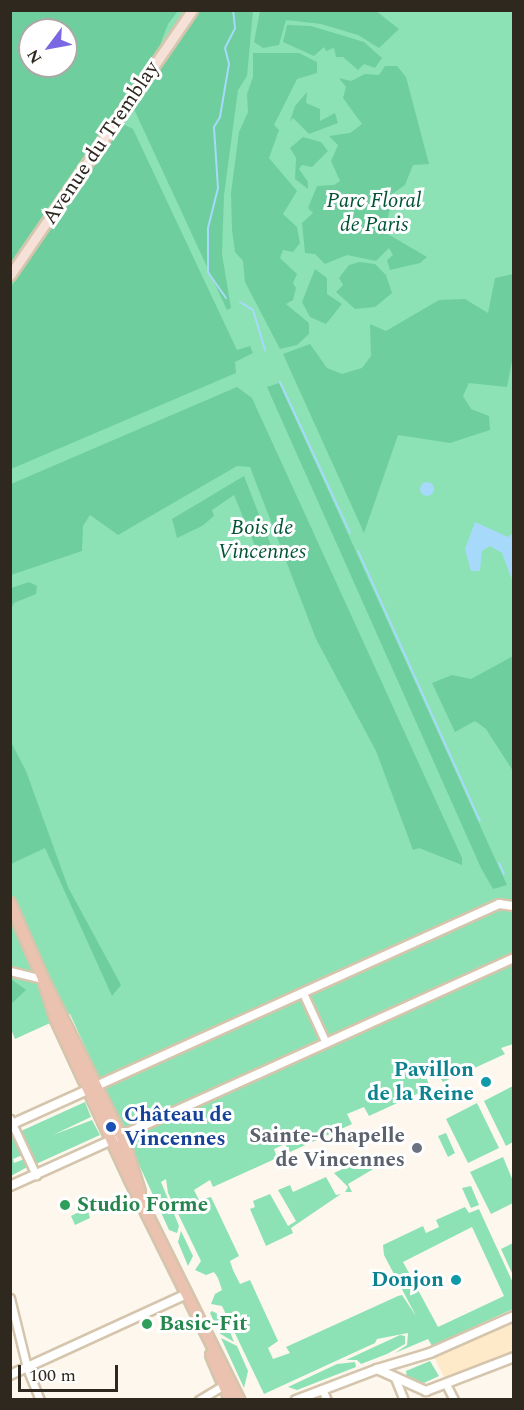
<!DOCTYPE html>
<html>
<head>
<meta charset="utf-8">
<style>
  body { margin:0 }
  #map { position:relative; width:524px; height:1410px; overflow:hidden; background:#fdf7ed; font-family:Spectral,serif }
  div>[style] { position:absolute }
  .built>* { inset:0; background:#feeac9 }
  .green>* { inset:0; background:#8ce2b5 }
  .forest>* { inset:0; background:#6ece9e }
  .water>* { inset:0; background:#a7dafa }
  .round { border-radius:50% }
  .stream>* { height:2px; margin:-1px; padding:0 1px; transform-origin:1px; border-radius:1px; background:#a7dafa }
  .roads { filter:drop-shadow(2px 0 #d4c5ac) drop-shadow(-2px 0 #d4c5ac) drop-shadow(0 2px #d4c5ac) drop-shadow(0 -2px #d4c5ac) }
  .minor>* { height:7px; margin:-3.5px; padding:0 3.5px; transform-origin:3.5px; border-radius:3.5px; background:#fff }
  .tertiary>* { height:8px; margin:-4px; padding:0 4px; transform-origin:4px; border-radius:4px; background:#fff }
  .secondary>* { height:9px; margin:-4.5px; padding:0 4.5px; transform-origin:4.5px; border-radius:4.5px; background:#f5e1d7 }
  .primary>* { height:10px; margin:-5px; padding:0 5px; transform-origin:5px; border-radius:5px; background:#ebc2af }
  .dots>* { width:16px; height:16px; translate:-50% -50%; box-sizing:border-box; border:3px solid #fff; border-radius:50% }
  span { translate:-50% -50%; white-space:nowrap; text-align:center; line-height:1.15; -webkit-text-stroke:6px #fff; paint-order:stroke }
  .street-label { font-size:21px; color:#2e281f }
  .park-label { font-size:21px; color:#015335; font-style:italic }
  .culture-label { font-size:21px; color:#0d838f; font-weight:700 }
  .right { translate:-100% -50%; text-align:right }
  .transit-label { font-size:21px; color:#164399; font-weight:700 }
  .left { translate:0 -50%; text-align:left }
  .worship-label { font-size:21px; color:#5b616d; font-weight:700 }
  .leisure-label { font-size:21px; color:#27864d; font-weight:700 }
  .frame { position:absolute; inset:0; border:12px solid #2e281f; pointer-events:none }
  .north { position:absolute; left:18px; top:18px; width:60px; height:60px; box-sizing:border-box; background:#fff; border:2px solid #aba9a5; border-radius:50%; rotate:238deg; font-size:16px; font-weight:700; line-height:24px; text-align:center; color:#2e281f }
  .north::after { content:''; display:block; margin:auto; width:21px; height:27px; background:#7a68e3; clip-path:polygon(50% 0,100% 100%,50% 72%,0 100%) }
  .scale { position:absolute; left:18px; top:1365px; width:100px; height:27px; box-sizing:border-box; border:3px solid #2e281f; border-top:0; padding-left:8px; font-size:18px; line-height:21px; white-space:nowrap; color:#2e281f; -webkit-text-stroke:4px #fff; paint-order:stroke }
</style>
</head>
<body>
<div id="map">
  <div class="built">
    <div style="clip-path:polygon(513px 1320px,513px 1354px,446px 1381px,434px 1357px)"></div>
  </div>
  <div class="green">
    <div style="clip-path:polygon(evenodd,11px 11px,513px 11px,513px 1044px,501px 1048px,505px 1054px,470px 1070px,443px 1082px,438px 1074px,427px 1079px,430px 1088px,369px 1116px,364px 1107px,347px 1114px,352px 1124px,290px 1152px,285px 1144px,274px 1149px,277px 1158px,213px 1187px,210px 1180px,194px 1190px,199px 1200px,211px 1197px,239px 1256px,230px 1261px,233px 1270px,240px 1284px,250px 1280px,278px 1341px,268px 1348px,273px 1359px,290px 1353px,286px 1347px,398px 1296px,402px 1295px,416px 1316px,384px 1255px,383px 1245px,423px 1226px,426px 1233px,439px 1227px,436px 1220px,465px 1207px,469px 1213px,479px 1209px,513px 1283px,513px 1309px,432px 1346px,428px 1339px,395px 1353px,407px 1345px,408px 1333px,377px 1339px,375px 1343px,264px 1394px,222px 1306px,211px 1304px,215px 1294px,222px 1290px,218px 1278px,214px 1272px,206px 1275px,195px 1270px,201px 1261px,168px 1193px,166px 1179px,161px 1182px,179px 1226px,177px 1233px,169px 1230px,70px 1014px,15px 1039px,11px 1029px,11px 11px,30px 30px,66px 30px,66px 66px,30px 66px,30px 30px,11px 11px,472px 1227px,504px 1296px,438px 1327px,403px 1262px,472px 1227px)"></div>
    <div style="clip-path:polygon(513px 1086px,513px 1142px,506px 1146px,484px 1101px)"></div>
    <div style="clip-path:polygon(85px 1102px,91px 1117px,53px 1135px,92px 1120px,100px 1135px,36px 1164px,21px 1131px)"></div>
    <div style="clip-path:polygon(477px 1103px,499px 1148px,468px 1163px,446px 1119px)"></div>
    <div style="clip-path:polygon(16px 1133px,25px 1154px,13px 1159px,14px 1163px,27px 1158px,29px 1166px,11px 1176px,10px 1136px)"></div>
    <div style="clip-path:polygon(446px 1133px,455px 1153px,448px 1157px,438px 1136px)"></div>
    <div style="clip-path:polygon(369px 1157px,375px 1168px,348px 1184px,352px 1192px,345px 1192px,348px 1187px,334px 1173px)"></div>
    <div style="clip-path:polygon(503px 1157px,513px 1181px,513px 1203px,491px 1214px,470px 1172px)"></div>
    <div style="clip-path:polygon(326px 1177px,336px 1195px,341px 1194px,291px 1228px,293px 1233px,266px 1246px,250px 1209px,255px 1207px,253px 1201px,270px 1194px,288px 1226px,296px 1221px,278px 1190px,290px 1185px,293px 1192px)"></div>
    <div style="clip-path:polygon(471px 1186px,479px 1205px,471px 1208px,462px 1188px)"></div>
    <div style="clip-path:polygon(87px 1208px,90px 1218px,75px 1225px,71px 1216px)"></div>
    <div style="clip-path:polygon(181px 1231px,193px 1256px,188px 1266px,178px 1242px)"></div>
    <div style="clip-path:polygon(513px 1243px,513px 1272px,512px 1273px,501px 1249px)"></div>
    <div style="clip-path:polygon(212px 1311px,224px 1317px,234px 1342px,219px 1333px,210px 1313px)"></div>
    <div style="clip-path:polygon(400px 1335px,405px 1336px,405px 1344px,387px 1354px,361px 1364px,357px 1360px,346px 1360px)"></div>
    <div style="clip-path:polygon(221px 1338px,237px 1346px,248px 1371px,244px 1388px)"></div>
    <div style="clip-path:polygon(430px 1361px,439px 1376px,424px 1383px,407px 1378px,406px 1371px)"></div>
    <div style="clip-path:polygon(355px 1362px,356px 1367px,297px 1390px,288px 1387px,337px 1364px)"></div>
  </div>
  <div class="forest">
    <div style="clip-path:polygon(evenodd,11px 10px,185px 11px,178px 11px,168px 24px,160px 45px,11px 262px,11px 10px,30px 30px,66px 30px,66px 66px,30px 66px,30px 30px)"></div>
    <div style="clip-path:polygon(200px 10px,253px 11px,247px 76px,238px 90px,224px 195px,222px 254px,231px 308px,227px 310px,133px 107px)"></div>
    <div style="clip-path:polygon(260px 11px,376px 11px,399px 29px,379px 48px,358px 35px,321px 24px,286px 20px,279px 45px,263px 48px,254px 42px)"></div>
    <div style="clip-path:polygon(287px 25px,311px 26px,364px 42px,382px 58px,375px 68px,364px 64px,358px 70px,343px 57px,336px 57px,334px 48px,326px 51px,324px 47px,314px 56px,283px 42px)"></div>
    <div style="clip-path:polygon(253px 53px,299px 53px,317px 62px,317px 73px,297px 79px,274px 125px,279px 130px,269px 158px,297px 191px,283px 214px,297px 227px,300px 243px,293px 252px,283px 250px,280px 258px,297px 274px,293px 283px,296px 288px,293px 300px,286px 304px,309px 323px,309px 334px,297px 345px,280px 349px,245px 282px,243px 261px,235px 252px,232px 230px,231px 193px,239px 132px,248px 112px,247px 94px,253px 77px)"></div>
    <div style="clip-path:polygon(385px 66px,397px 66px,406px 77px,429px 164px,413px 165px,405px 185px,392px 194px,397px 202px,389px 212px,386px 233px,427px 257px,420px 263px,390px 270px,387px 260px,393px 255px,389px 248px,376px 261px,347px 255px,325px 264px,315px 254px,305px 253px,302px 223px,313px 213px,308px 208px,317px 186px,334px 185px,340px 181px,331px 161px,338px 145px,329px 136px,350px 133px,362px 124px,343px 98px,346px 87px,339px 78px,351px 81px,365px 74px,379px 75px)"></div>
    <div style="clip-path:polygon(307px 92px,306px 103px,320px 109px,320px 121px,335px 113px,338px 123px,309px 134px,293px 118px,290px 121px,295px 106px)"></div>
    <div style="clip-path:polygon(121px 123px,133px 129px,237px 350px,250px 346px,253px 353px,235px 362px,236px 373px,11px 469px,11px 287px)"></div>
    <div style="clip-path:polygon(303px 137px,321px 142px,328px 151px,312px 167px,302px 165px,299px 169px,308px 182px,308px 189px,295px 179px,296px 158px,290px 148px)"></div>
    <div style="clip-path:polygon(359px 262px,375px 264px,386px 275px,392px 293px,375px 307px,355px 309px,336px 292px,343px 285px,339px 278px,349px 265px)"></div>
    <div style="clip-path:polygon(315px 269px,327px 278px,327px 294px,342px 304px,326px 324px,310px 317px,302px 302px)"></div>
    <div style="clip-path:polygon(513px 274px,513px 356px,507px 387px,469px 383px,463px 396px,471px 409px,489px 416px,490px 430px,450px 443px,398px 435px,364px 533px,283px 354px,310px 344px,327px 368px,342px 374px,362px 368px,371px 356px,370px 324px,386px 331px,439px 300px,465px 299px,488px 313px,495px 278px)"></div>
    <div style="clip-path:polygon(279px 383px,334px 503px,507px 885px,493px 889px,481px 868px,267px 387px)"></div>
    <div style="clip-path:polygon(237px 387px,252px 398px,462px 858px,462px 865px,419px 848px,413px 850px,376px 751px,316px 639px,250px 467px,237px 466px,118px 535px,90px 515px,83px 526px,82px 551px,11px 575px,11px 484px)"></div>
    <div style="clip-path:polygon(244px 476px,274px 553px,260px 558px,234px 495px,212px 510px,214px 516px,202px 526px,177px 538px,172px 519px)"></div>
    <div style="clip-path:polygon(29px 582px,37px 586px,36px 594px,14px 603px,11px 609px,11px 588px)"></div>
    <div style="clip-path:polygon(513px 656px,514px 656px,513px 771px,486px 729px,475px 721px,455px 732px,432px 683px,452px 675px,471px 679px)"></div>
    <div style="clip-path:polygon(11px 742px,26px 771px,68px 887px,121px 985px,112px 996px,45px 848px,11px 864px)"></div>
    <div style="clip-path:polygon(11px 979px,26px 990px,11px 1004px)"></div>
  </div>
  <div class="water">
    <div class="round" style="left:420px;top:482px;width:14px;height:14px"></div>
    <div style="clip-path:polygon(475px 522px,508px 537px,513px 533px,513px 583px,502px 553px,490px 546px,482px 551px,480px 571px,471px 571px,465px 549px)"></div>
  </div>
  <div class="stream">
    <div style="left:226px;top:298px;width:32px;rotate:-125deg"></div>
    <div style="left:208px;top:272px;width:44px;rotate:-90deg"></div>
    <div style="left:208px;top:228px;width:41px;rotate:-76deg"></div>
    <div style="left:218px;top:188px;width:61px;rotate:-93.8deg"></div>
    <div style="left:214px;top:127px;width:12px;rotate:-59deg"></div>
    <div style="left:220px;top:117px;width:54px;rotate:-80.4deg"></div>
    <div style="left:229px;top:64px;width:16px;rotate:-104deg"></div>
    <div style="left:225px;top:48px;width:22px;rotate:-63deg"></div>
    <div style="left:235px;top:28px;width:18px;rotate:-96deg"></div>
    <div style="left:240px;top:302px;width:15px;rotate:32deg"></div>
    <div style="left:253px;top:310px;width:42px;rotate:73.3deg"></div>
    <div style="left:280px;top:382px;width:166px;rotate:65.1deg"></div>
    <div style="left:358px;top:551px;width:296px;rotate:65.7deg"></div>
    <div style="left:499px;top:863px;width:12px;rotate:66deg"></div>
  </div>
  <div class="roads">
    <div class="minor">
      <div style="left:10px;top:971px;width:34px;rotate:14deg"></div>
      <div style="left:303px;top:993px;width:55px;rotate:65.3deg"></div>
      <div style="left:10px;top:1119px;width:62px;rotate:65.1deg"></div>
      <div style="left:10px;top:1298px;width:72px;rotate:76.3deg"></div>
      <div style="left:27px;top:1368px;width:35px;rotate:68deg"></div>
      <div style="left:395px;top:1378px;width:24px;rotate:68deg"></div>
      <div style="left:446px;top:1384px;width:18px;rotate:63deg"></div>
      <div style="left:322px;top:1389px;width:12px;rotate:66deg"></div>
      <div style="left:199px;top:1400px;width:29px;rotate:-31deg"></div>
    </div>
    <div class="tertiary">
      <div style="left:10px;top:1125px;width:537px;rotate:-24.32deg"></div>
      <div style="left:499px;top:904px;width:15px;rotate:8deg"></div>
      <div style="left:10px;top:1186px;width:553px;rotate:-24.34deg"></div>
      <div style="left:377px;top:1369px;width:55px;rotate:-16.8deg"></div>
      <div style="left:430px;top:1353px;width:92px;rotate:-23.8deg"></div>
      <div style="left:10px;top:1375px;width:195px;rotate:-24.6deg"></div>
      <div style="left:296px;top:1400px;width:87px;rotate:-20.9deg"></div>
      <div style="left:377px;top:1369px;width:54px;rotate:24.2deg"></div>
      <div style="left:426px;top:1391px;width:94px;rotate:-21.1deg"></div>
    </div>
    <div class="secondary">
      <div style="left:10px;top:275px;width:321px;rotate:-55.5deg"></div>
    </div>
    <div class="primary">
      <div style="left:10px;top:903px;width:83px;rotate:66.5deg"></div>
      <div style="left:43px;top:979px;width:184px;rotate:63.6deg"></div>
      <div style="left:125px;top:1144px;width:50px;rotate:72.6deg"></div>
      <div style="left:43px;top:979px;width:43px;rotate:72.4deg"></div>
      <div style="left:56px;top:1020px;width:176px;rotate:65.2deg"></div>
      <div style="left:130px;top:1180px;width:246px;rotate:63.6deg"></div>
      <div style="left:211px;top:1355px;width:49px;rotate:67.1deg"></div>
    </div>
  </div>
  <div class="dots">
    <div style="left:486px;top:1082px;background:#0f9aa8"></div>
    <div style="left:111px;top:1127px;background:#1a4fb4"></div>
    <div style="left:417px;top:1148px;background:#6b7280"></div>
    <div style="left:65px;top:1205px;background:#2e9e5b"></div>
    <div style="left:456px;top:1280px;background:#0f9aa8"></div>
    <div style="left:147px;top:1324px;background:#2e9e5b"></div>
  </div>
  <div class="street-label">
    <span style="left:101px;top:143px;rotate:-56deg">Avenue du Tremblay</span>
  </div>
  <div class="park-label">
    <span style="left:374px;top:213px">Parc Floral<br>de Paris</span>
    <span style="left:262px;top:540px">Bois de<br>Vincennes</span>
  </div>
  <div class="culture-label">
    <span class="right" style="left:474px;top:1082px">Pavillon<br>de la Reine</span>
    <span class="right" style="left:444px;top:1280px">Donjon</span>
  </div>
  <div class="transit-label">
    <span class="left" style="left:124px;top:1127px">Château de<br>Vincennes</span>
  </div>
  <div class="worship-label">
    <span class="right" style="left:405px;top:1148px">Sainte-Chapelle<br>de Vincennes</span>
  </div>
  <div class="leisure-label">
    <span class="left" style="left:77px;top:1205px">Studio Forme</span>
    <span class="left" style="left:159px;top:1324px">Basic-Fit</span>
  </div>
  <div class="frame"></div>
  <div class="north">N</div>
  <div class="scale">100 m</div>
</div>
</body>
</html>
